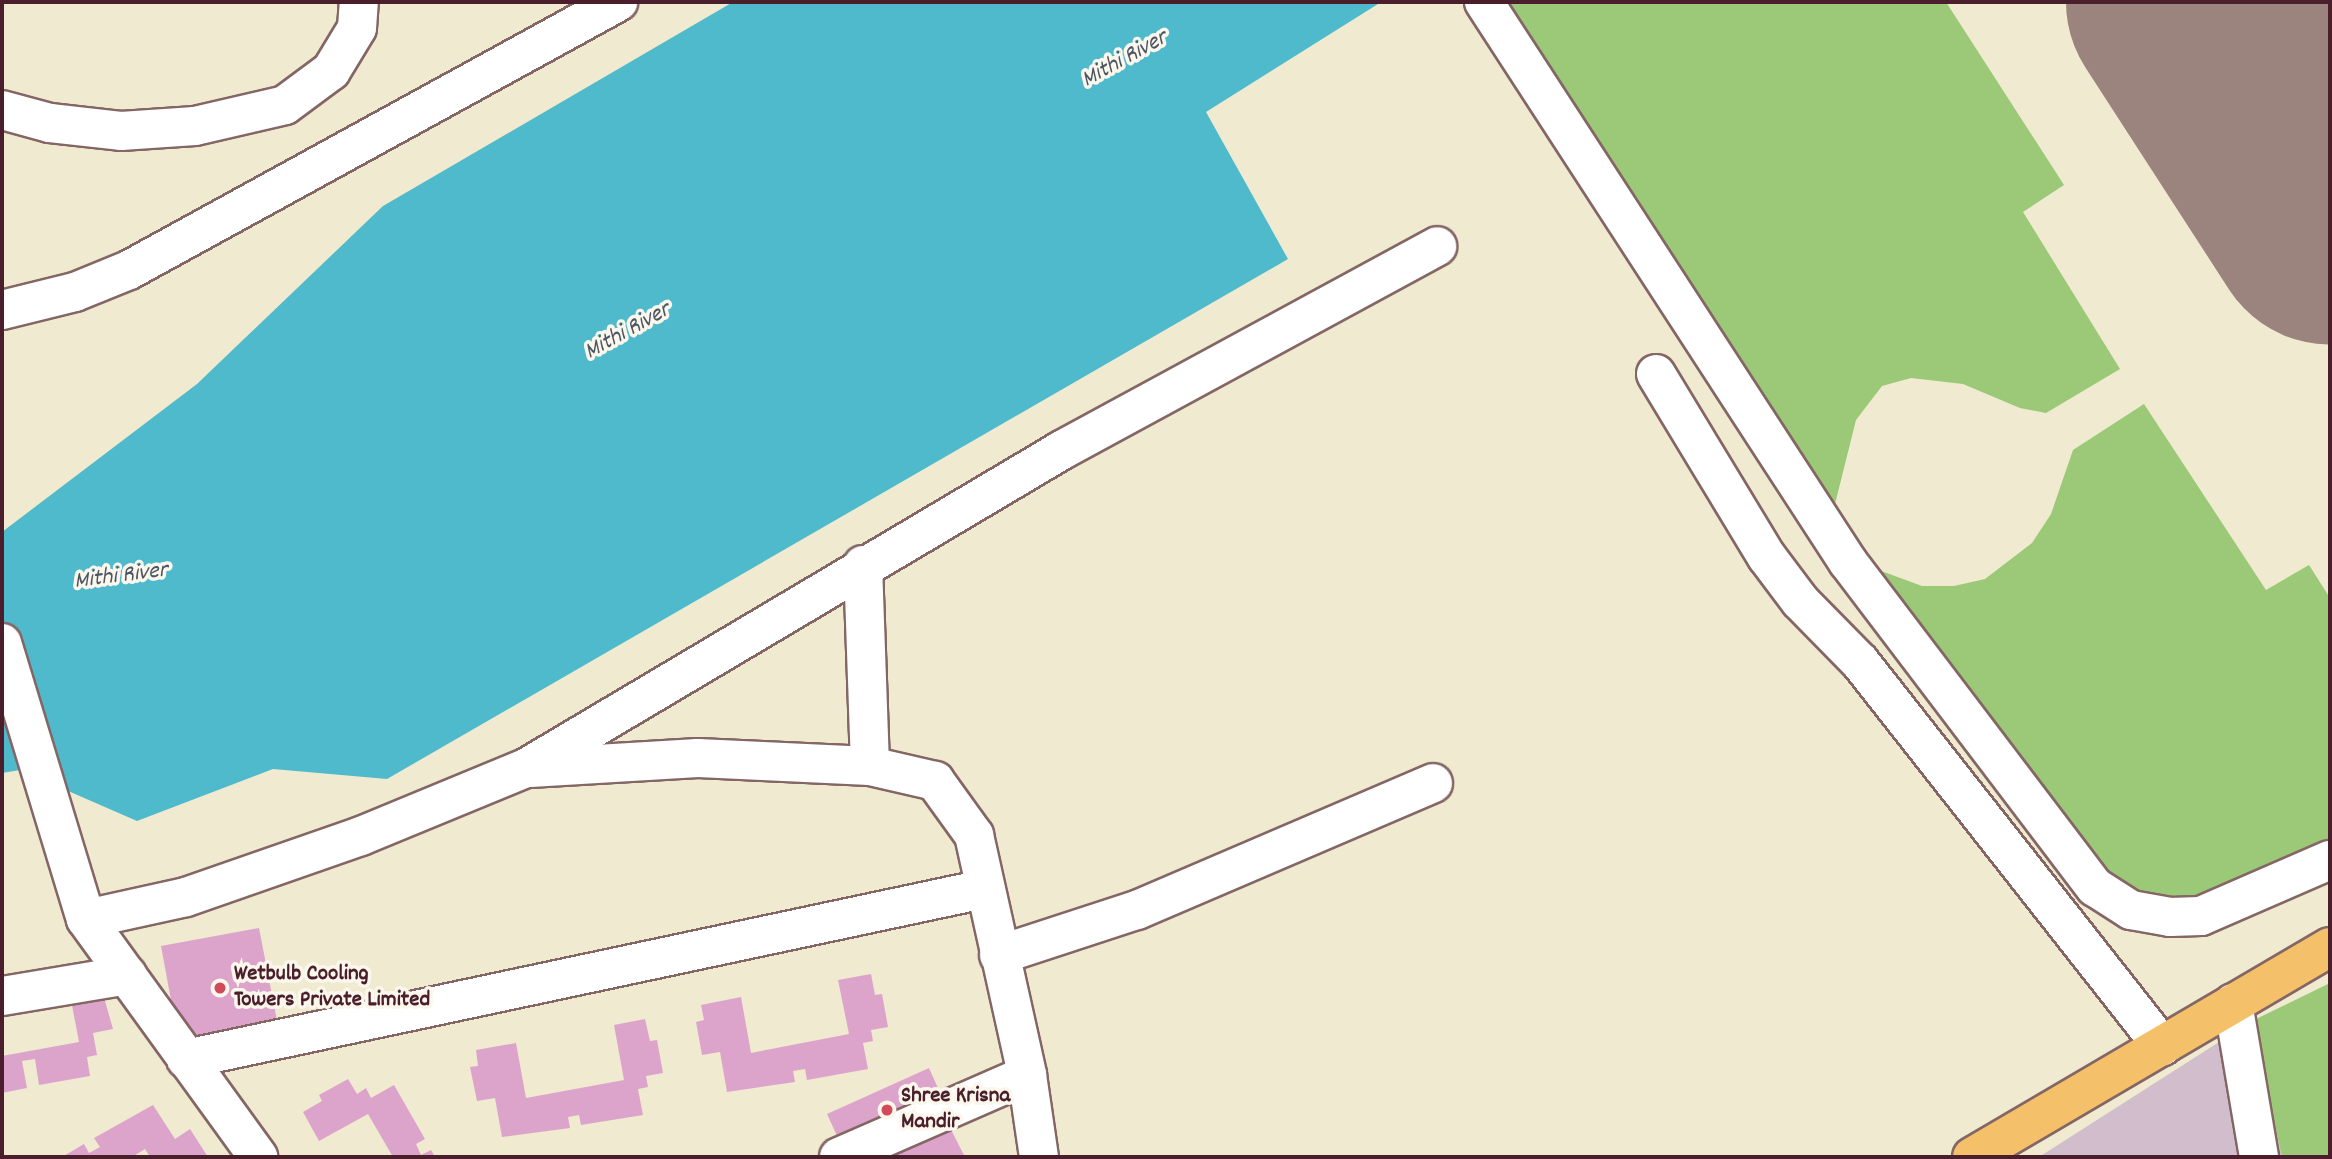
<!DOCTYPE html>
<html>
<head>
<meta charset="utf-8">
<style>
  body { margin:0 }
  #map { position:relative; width:2332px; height:1159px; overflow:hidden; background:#efead0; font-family:Dekko,sans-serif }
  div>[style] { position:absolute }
  .industrial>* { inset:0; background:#d1bdcc }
  .green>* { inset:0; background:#9bc977 }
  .water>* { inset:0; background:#4fbacc }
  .taxiway>* { height:96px; margin:-48px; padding:0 48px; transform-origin:48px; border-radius:48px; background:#9c847e }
  .runway>* { height:240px; margin:-120px; padding:0 120px; transform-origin:120px; border-radius:120px; background:#9c847e }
  .building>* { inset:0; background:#dca4cb }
  .roads { filter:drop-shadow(2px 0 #846665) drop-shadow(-2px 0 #846665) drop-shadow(0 2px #846665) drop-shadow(0 -2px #846665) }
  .minor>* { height:38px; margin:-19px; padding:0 19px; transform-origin:19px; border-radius:19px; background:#fff }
  .major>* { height:38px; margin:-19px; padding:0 19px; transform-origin:19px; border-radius:19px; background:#f4c16a }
  .dots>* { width:19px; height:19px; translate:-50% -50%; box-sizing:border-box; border:4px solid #fbf7ec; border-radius:50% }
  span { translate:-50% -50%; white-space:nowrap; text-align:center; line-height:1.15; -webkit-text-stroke:7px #fbf7ec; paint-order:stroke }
  .poi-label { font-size:23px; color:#4a1f2b; font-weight:700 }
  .left { translate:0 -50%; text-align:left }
  .water-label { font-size:24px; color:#4c5563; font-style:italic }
  .frame { position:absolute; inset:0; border:4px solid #4a1f2b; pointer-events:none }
</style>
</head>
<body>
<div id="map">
  <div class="industrial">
    <div style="clip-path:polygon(2252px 1021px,2282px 1157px,2039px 1157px)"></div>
  </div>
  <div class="green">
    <div style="clip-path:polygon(1503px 2px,1946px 2px,2064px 185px,2023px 212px,2120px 369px,2046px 413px,2020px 408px,1963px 384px,1911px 378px,1882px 386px,1856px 420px,1832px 516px)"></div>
    <div style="clip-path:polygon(2144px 404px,2266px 590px,2309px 565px,2330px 598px,2330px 839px,2213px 895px,2154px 902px,2101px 869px,1865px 565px,1922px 586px,1954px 586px,1985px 579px,2032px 543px,2051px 514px,2073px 450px)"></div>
    <div style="clip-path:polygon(2330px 983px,2330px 1157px,2282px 1157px,2252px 1021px)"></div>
  </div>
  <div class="water">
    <div style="clip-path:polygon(733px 2px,1378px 4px,1206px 112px,1288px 259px,387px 779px,273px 769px,137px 821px,20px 770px,2px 773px,2px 532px,197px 384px,383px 206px)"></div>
  </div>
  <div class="taxiway">
    <div style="left:2271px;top:133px;width:76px;rotate:39.1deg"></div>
  </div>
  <div class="runway">
    <div style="left:2186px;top:2px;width:265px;rotate:57.1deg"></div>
  </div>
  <div class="building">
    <div style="clip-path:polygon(259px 928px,279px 1031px,180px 1049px,161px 946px)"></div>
    <div style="clip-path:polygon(871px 974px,875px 995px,882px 994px,888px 1027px,871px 1030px,873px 1041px,863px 1043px,868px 1069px,807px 1080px,805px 1069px,793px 1071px,795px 1082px,727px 1092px,720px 1052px,702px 1055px,696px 1022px,704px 1020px,701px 1005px,741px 997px,751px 1053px,849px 1034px,838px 980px)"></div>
    <div style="clip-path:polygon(103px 994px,113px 1029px,93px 1033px,97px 1055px,87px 1057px,90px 1076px,39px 1085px,35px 1059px,22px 1061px,27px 1088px,2px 1093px,2px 1056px,79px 1042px,71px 1000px)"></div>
    <div style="clip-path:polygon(645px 1019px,650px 1041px,657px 1040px,663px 1073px,646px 1076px,648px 1087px,638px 1089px,643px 1115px,581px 1125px,579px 1115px,568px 1117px,570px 1128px,502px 1137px,495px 1098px,477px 1101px,470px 1067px,478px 1066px,476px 1050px,516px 1043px,526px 1098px,624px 1080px,614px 1025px)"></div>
    <div style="clip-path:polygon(929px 1068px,946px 1106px,844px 1151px,827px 1114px)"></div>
    <div style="clip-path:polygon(348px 1079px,357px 1094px,366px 1088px,371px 1098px,394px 1085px,425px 1139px,416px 1144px,421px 1155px,431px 1150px,435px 1157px,393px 1157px,368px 1114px,319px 1141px,303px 1112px,322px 1101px,319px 1095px)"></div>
    <div style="clip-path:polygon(153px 1105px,175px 1139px,190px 1129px,208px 1157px,150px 1157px,145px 1149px,132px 1157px,62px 1157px,84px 1144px,89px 1153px,100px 1147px,94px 1138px)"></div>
    <div style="clip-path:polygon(947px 1122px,965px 1157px,879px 1157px)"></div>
  </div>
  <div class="roads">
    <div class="minor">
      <div style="left:1484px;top:2px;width:668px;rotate:56.98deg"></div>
      <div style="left:1848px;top:562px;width:408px;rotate:52.8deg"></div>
      <div style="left:2095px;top:887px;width:43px;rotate:32.6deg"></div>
      <div style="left:2131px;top:910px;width:40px;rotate:10deg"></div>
      <div style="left:2170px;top:917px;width:31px;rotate:-2deg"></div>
      <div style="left:2201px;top:916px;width:141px;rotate:-23.5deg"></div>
      <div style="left:2px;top:110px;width:50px;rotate:15.2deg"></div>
      <div style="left:50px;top:123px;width:71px;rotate:6.4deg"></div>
      <div style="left:121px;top:131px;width:74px;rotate:-3.9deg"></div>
      <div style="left:195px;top:126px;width:92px;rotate:-13.1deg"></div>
      <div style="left:285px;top:105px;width:57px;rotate:-36.5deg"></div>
      <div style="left:331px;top:71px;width:50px;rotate:-58.8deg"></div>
      <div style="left:357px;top:28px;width:26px;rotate:-86deg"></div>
      <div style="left:2px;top:310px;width:75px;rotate:-13.9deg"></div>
      <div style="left:75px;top:292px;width:58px;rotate:-22.2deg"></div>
      <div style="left:129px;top:270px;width:558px;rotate:-28.73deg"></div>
      <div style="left:1656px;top:374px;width:214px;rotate:58.8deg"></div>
      <div style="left:1767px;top:557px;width:55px;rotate:53.1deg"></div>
      <div style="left:1800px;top:601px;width:86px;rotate:45.5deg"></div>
      <div style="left:1860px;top:662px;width:489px;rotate:51.8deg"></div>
      <div style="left:863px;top:565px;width:201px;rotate:88deg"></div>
      <div style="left:2px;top:643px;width:288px;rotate:73.1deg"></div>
      <div style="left:86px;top:919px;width:294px;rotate:54.1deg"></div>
      <div style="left:530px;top:768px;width:168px;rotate:-3.4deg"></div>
      <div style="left:698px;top:758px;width:172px;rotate:2.7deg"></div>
      <div style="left:870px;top:766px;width:67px;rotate:13deg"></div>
      <div style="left:935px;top:781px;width:67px;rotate:54.2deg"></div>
      <div style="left:974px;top:835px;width:246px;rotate:77.5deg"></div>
      <div style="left:1027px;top:1075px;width:83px;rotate:81.7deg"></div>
      <div style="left:86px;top:919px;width:102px;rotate:-12.4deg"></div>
      <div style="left:186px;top:897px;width:185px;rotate:-19.2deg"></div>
      <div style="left:361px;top:836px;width:178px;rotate:-22.4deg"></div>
      <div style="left:526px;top:768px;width:623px;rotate:-30.68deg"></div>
      <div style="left:1062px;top:450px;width:427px;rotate:-28.5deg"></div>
      <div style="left:999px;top:955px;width:145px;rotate:-18.1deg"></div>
      <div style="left:1137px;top:910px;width:322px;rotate:-23.2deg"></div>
      <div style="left:2px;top:996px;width:127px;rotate:-9.5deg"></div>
      <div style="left:2233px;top:1003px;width:156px;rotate:80.4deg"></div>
      <div style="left:186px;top:1059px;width:816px;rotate:-12.03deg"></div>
      <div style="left:839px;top:1157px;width:205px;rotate:-23.6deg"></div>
    </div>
    <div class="major">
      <div style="left:1972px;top:1157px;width:415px;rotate:-30.4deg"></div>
    </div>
  </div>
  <div class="dots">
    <div style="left:220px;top:988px;background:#d1495b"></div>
    <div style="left:887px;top:1110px;background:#d1495b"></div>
  </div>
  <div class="poi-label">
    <span class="left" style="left:234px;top:988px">Wetbulb Cooling<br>Towers Private Limited</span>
    <span class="left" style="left:901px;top:1110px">Shree Krisna<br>Mandir</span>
  </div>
  <div class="water-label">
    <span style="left:1125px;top:60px;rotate:-29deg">Mithi River</span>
    <span style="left:628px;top:332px;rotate:-29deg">Mithi River</span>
    <span style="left:121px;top:577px;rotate:-7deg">Mithi River</span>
  </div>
  <div class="frame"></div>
</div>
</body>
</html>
